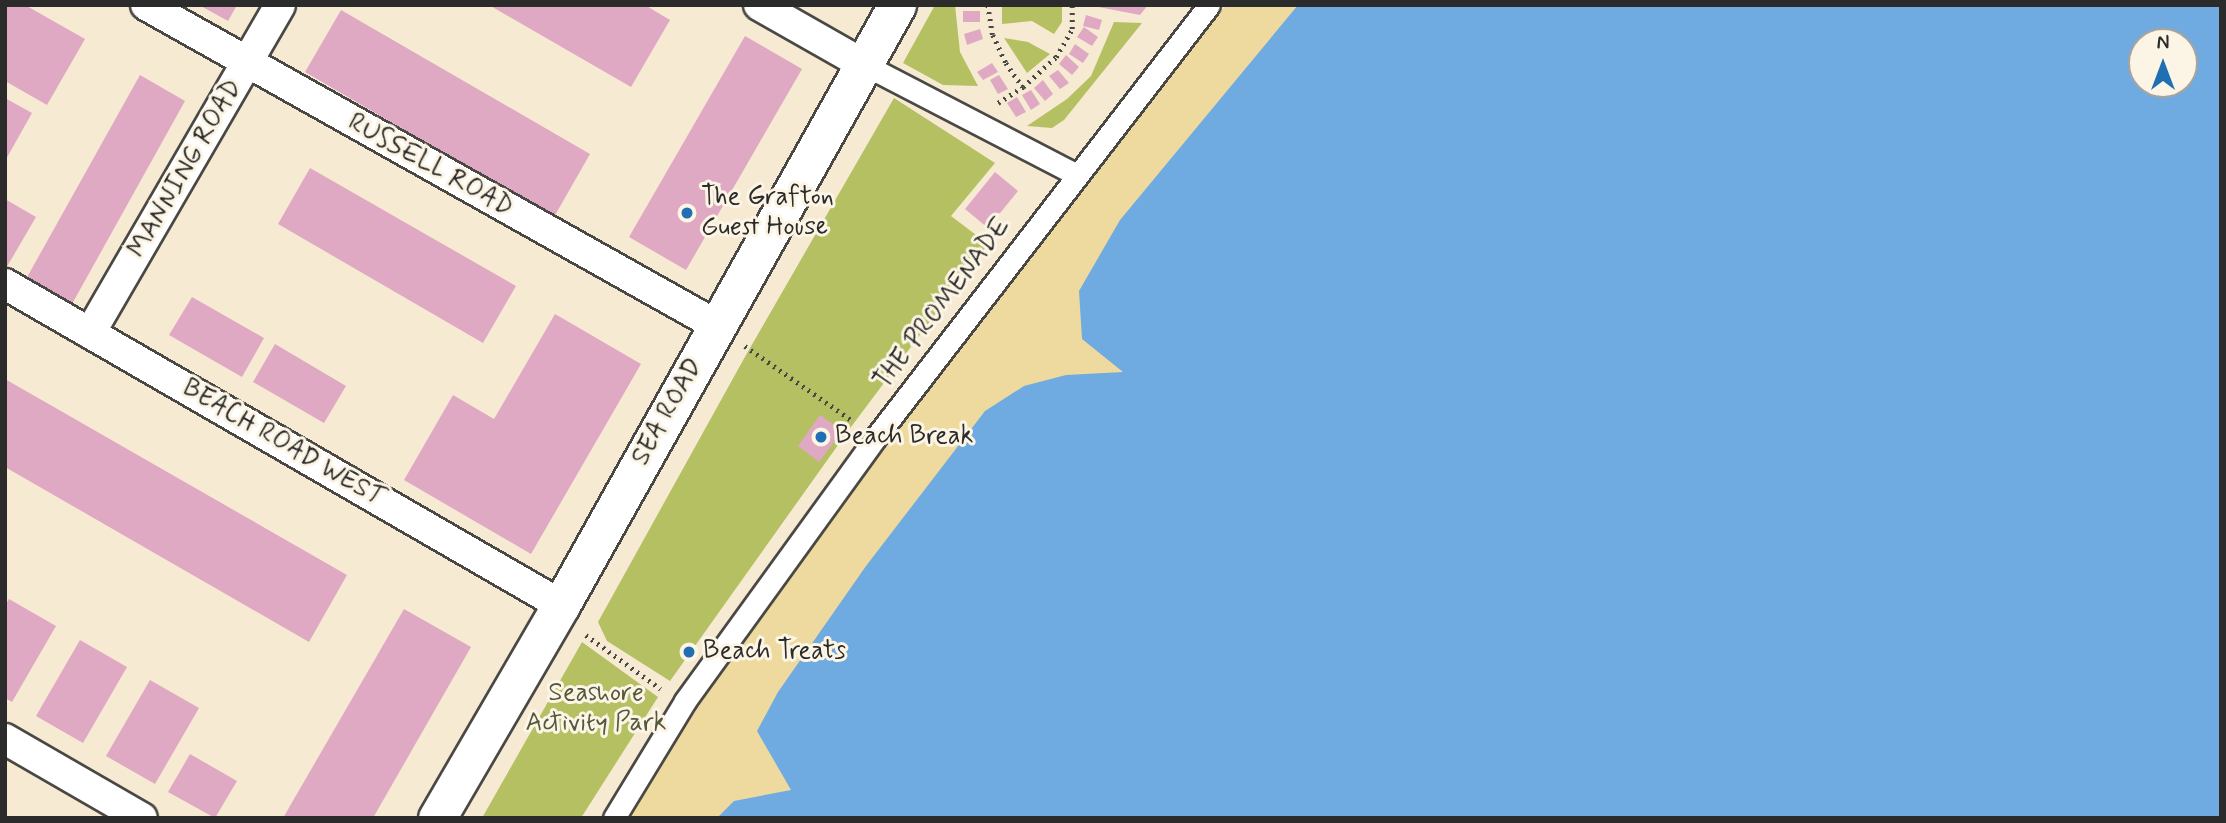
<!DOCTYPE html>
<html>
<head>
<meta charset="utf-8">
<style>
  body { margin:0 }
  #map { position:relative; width:2226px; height:823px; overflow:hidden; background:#f7ead3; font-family:Mynerve,sans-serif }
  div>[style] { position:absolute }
  .green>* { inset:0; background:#b5c062 }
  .sand>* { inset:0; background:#eeda9e }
  .water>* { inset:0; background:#6fabe0 }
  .building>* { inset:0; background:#dfa9c3 }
  .path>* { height:4.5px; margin-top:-2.25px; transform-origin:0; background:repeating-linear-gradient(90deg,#4a4844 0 2px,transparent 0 7px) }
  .roads { filter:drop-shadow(2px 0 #4a4844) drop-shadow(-2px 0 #4a4844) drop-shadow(0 2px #4a4844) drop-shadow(0 -2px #4a4844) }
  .pedestrian>* { height:21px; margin:-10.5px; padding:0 10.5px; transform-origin:10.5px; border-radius:10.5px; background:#fff }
  .minor>* { height:30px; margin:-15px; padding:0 15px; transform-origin:15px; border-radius:15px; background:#fff }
  .tertiary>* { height:37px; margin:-18.5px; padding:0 18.5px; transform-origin:18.5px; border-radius:18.5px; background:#fff }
  .dots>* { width:19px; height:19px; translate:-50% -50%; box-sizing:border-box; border:4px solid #fcf5e5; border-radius:50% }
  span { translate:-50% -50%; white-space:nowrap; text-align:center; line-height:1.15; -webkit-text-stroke:6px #fcf5e5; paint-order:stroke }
  .street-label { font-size:26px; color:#2b2b2b }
  .poi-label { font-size:26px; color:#2b2b2b }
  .left { translate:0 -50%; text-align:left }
  .park-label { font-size:26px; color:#54583c }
  .frame { position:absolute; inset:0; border:7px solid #2b2b2b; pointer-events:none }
  .north { position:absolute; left:2128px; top:28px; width:70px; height:70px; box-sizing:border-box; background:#fcf5e5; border:2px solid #a8a49b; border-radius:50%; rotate:0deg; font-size:19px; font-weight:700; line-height:28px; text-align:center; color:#2b2b2b }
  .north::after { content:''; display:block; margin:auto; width:24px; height:32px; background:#1f6fb2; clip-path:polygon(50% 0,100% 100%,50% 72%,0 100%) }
</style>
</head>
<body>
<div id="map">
  <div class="green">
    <div style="clip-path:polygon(935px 5px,955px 5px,960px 52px,978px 86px,943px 85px,903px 63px)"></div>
    <div style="clip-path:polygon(1002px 5px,1062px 5px,1062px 22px,1054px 34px,1032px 21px,1002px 24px)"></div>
    <div style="clip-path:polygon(1114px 22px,1142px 23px,1064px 120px,1052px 128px,1027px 126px,1067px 99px,1091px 76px)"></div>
    <div style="clip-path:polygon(1004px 38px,1028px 42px,1050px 54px,1027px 73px)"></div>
    <div style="clip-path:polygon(894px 98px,995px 163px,951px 216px,988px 244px,848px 431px,670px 681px,607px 641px,598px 622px,746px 355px)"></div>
    <div style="clip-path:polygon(582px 642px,658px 697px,581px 818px,482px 818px)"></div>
  </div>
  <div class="sand">
    <div style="clip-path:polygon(1226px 5px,1679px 5px,1062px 818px,623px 818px,682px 728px,926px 388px,1077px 187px)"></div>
  </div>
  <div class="water">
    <div style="clip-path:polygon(evenodd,1298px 5px,2221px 5px,2221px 818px,717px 818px,734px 801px,791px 790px,757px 731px,778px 692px,866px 566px,985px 411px,1024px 386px,1066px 375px,1123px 372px,1082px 339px,1079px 291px,1120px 220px,1298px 5px,2142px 42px,2184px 42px,2184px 84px,2142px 84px,2142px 42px)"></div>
  </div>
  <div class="building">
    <div style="clip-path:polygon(5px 5px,25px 5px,85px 39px,47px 105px,5px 81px)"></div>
    <div style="clip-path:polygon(199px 5px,237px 5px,228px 21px)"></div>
    <div style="clip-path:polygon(489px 5px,645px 5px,670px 20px,631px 87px)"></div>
    <div style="clip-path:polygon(1088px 5px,1148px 5px,1140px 15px)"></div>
    <div style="clip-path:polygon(341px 10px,590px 154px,554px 217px,305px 72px)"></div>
    <div style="clip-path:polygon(963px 11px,980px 11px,980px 22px,963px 22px)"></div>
    <div style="clip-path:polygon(1086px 15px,1102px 20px,1099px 30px,1083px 26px)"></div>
    <div style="clip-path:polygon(1084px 27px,1098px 37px,1092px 46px,1077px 37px)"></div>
    <div style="clip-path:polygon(980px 29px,983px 39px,967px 45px,964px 34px)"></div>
    <div style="clip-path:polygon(745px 36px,802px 69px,686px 270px,629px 237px)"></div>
    <div style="clip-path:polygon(1075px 44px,1089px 54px,1083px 63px,1069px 54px)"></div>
    <div style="clip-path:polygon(1066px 55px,1079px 67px,1072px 75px,1059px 64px)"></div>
    <div style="clip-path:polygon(992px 63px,998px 72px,983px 80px,977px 72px)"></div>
    <div style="clip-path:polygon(1058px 70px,1069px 83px,1060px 89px,1049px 76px)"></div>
    <div style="clip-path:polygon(140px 75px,185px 101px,72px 304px,26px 279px)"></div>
    <div style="clip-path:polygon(999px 75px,1008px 89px,998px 94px,990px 80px)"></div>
    <div style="clip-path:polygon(1043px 80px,1053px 94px,1045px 101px,1034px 88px)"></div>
    <div style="clip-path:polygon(1031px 90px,1040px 104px,1031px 110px,1022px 95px)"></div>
    <div style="clip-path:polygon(1017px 97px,1026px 112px,1016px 117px,1007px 103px)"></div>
    <div style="clip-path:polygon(5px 98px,32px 113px,5px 161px)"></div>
    <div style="clip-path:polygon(310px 168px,516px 286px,483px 343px,278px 224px)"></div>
    <div style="clip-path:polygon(995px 172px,1018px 191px,988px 228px,965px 209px)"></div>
    <div style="clip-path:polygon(5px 199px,36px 217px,5px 270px)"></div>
    <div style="clip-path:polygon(192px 297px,264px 338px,242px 377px,169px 335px)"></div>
    <div style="clip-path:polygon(555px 314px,641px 364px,531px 554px,404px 480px,453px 395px,494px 419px)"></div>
    <div style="clip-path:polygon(275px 344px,346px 386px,324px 423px,253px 382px)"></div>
    <div style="clip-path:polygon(5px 379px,347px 575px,309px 642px,5px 467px)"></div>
    <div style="clip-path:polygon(820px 415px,842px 431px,819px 462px,798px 446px)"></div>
    <div style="clip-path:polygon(9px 599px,56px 626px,12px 702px,5px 698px,5px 605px)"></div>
    <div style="clip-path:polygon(404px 609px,471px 647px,373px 818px,283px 818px)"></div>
    <div style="clip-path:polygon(80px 640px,127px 667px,83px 743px,36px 716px)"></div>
    <div style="clip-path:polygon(150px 680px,199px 708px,155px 784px,106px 756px)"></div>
    <div style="clip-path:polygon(190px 754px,237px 781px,215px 818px,168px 792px)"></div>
  </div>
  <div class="path">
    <div style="left:988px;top:5px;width:30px;rotate:81deg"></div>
    <div style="left:993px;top:35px;width:31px;rotate:65deg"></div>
    <div style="left:1006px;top:63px;width:29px;rotate:55deg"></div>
    <div style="left:998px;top:103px;width:30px;rotate:-33deg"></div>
    <div style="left:1023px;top:87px;width:45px;rotate:-42.3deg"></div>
    <div style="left:1056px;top:57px;width:32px;rotate:-60deg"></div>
    <div style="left:1072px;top:29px;width:24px;rotate:-90deg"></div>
    <div style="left:745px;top:346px;width:131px;rotate:34.8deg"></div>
    <div style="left:586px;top:635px;width:92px;rotate:35.8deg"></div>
  </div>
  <div class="roads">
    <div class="pedestrian">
      <div style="left:863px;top:64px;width:241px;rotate:27.4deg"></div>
      <div style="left:614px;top:818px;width:137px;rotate:-58.7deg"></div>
      <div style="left:685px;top:701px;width:326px;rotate:-54.1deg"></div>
      <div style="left:876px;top:437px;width:545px;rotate:-52.37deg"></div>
    </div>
    <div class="minor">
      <div style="left:146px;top:5px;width:654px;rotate:29.31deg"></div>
      <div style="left:759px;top:5px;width:120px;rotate:29.6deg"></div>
      <div style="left:5px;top:284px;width:642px;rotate:30deg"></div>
      <div style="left:90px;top:333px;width:379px;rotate:-59.9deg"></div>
      <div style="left:5px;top:739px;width:158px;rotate:30deg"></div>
    </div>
    <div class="tertiary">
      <div style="left:437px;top:818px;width:246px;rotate:-59.8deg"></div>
      <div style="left:561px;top:605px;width:688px;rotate:-60.75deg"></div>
    </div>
  </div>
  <div class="dots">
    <div style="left:687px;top:213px;background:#1f6fb2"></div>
    <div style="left:821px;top:437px;background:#1f6fb2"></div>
    <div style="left:689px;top:652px;background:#1f6fb2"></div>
  </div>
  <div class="street-label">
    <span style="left:430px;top:166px;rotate:29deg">RUSSELL ROAD</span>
    <span style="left:186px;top:169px;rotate:-60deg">MANNING ROAD</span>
    <span style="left:943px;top:304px;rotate:-53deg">THE PROMENADE</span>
    <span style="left:668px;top:412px;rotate:-61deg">SEA ROAD</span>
    <span style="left:283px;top:444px;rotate:30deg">BEACH ROAD WEST</span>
  </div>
  <div class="poi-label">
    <span class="left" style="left:701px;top:213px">The Grafton<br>Guest House</span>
    <span class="left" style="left:835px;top:437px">Beach Break</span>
    <span class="left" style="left:703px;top:652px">Beach Treats</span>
  </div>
  <div class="park-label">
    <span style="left:596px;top:709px">Seashore<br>Activity Park</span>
  </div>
  <div class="frame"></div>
  <div class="north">N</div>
</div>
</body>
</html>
